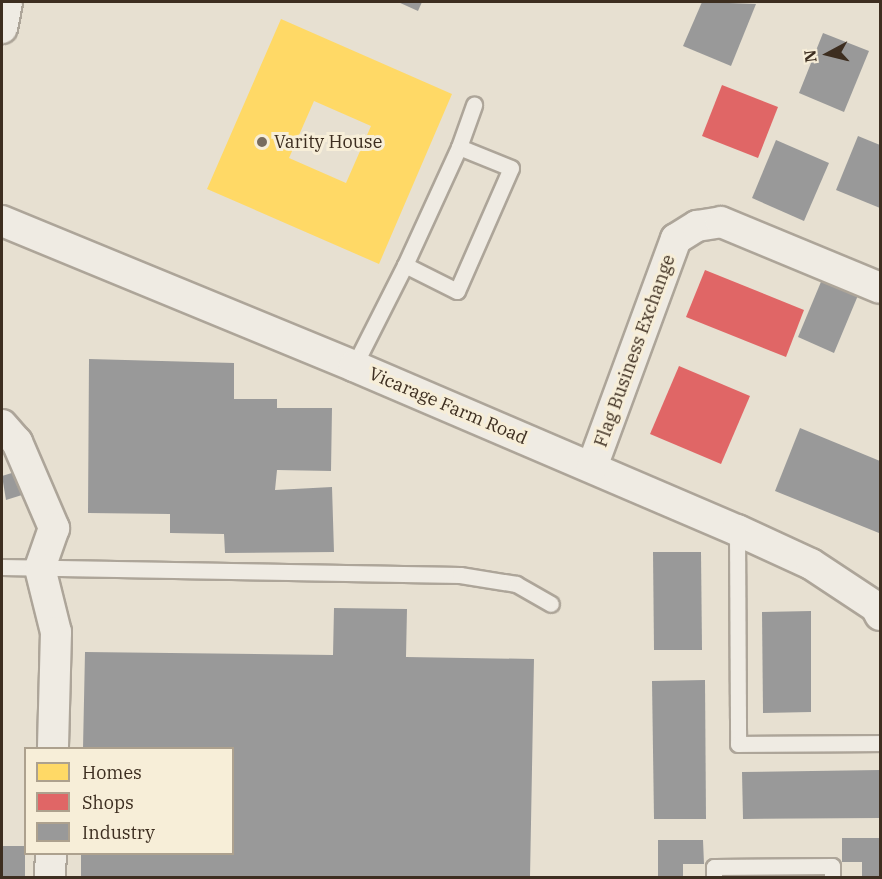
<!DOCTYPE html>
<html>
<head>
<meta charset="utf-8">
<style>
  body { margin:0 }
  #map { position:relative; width:882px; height:879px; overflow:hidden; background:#e7e0d1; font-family:"IBM Plex Serif",serif }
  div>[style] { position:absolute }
  .homes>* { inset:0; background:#ffd966 }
  .shops>* { inset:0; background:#e06666 }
  .industry>* { inset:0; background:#999 }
  .roads { filter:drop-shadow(2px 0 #ada599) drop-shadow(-2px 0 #ada599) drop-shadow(0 2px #ada599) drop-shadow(0 -2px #ada599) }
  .service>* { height:15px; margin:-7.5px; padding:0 7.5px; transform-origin:7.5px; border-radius:7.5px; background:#efebe3 }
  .minor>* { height:30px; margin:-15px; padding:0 15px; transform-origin:15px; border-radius:15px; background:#efebe3 }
  .dots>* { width:16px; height:16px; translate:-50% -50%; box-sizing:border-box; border:3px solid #f7eed8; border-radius:50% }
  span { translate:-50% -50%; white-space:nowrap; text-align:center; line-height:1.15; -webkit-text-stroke:6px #f7eed8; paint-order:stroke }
  .poi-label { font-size:18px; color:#3d2e20 }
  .left { translate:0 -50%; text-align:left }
  .street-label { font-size:18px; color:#3d2e20 }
  .frame { position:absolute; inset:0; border:3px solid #3d2e20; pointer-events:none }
  .legend { position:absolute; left:24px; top:747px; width:210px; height:108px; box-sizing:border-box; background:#f7eed8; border:2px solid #ada18e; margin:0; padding:8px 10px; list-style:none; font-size:18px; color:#3d2e20 }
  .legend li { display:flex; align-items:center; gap:12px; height:30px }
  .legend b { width:30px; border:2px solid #ada18e }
  .north { position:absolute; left:798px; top:24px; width:60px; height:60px; -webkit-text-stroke:4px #f7eed8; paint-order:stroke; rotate:263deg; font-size:16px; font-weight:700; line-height:24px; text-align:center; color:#3d2e20 }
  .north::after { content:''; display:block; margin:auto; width:21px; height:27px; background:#3d2e20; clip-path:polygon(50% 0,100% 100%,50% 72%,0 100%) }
</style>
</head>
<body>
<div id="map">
  <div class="homes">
    <div style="clip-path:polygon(evenodd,281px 19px,452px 94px,379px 264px,207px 189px,281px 19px,314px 101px,371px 126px,346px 183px,289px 158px,314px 101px)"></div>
  </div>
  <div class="shops">
    <div style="clip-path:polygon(722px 85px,778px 107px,758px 158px,702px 136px)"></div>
    <div style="clip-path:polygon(705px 270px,804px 310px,786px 357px,686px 317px)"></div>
    <div style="clip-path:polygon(679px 366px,750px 396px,721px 464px,650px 434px)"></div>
  </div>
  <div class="industry">
    <div style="clip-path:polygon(398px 2px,422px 2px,418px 11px)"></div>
    <div style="clip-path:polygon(702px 2px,756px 4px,731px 66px,683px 46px)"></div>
    <div style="clip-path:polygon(823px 33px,869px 51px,844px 112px,799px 93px)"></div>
    <div style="clip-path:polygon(858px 136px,880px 145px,880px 208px,836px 190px)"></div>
    <div style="clip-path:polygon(776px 140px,829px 163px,804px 221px,752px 198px)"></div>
    <div style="clip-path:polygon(823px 277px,859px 293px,834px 353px,798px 337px)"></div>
    <div style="clip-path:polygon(89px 359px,234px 363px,234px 399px,277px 399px,277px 408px,332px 408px,331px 471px,277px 470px,275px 490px,332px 487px,334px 552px,225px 553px,224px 534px,170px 533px,170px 514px,88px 513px)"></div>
    <div style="clip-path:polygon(800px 428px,880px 461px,879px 533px,775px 491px)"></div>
    <div style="clip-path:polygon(15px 472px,22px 495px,6px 500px,2px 476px)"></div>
    <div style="clip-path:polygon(653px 552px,701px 552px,702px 650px,654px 650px)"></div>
    <div style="clip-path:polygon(334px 608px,407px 609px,406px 657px,534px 659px,530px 878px,81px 878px,81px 854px,232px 854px,232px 748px,83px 748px,85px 652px,333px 655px)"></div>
    <div style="clip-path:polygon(811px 611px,811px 712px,763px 713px,762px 612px)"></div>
    <div style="clip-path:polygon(705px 680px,706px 819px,654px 819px,652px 681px)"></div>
    <div style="clip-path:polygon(880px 770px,880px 818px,743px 819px,742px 772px)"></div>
    <div style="clip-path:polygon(842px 838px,880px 838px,880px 878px,862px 878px,862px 862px,842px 862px)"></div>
    <div style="clip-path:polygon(658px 840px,703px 840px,704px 864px,683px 864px,683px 878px,658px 878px)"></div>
    <div style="clip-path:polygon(2px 846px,25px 846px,25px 878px,2px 878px)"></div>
  </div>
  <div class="roads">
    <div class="service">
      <div style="left:405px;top:265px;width:58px;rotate:26.6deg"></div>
      <div style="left:457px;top:291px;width:134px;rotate:-66.3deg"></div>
      <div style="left:511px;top:168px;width:56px;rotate:-158deg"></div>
      <div style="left:354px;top:366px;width:113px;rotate:-63.2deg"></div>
      <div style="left:405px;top:265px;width:130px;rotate:-65.4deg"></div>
      <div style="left:459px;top:147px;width:45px;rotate:-70.3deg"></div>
      <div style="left:737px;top:530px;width:214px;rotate:89.7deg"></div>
      <div style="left:738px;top:744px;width:142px;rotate:-0.4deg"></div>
      <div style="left:2px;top:567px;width:458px;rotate:1deg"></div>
      <div style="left:460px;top:575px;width:57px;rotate:9.1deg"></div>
      <div style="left:516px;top:584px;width:40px;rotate:29.7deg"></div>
      <div style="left:714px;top:878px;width:11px;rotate:-90deg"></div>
      <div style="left:714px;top:867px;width:118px;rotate:-0.5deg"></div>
      <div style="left:832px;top:866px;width:12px;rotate:90deg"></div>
    </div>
    <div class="minor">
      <div style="left:2px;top:28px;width:26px;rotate:-79deg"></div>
      <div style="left:2px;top:221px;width:381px;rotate:22.4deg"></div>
      <div style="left:354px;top:366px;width:417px;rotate:23.2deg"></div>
      <div style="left:737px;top:530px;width:81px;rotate:24.7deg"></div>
      <div style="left:811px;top:564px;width:78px;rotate:33.5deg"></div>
      <div style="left:876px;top:607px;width:9px;rotate:63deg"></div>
      <div style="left:2px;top:425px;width:23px;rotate:49deg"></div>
      <div style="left:17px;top:442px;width:94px;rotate:66.7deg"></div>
      <div style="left:54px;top:528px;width:42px;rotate:109.3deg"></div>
      <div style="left:40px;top:568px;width:66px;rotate:76deg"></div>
      <div style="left:56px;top:632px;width:116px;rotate:91.5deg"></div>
      <div style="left:592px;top:467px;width:243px;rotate:-69.8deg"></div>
      <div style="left:676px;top:239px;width:25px;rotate:-32deg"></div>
      <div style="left:697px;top:226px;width:24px;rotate:-9deg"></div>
      <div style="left:721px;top:222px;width:172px;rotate:22.5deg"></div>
      <div style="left:50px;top:878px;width:24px;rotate:-88deg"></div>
    </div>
  </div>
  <div class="dots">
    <div style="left:262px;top:142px;background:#786c5e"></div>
  </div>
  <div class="poi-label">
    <span class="left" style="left:274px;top:142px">Varity House</span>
  </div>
  <div class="street-label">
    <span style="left:635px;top:351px;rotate:-70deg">Flag Business Exchange</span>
    <span style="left:448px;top:406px;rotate:23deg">Vicarage Farm Road</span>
  </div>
  <div class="frame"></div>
  <ul class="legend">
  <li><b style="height:16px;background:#ffd966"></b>Homes</li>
  <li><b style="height:16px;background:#e06666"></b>Shops</li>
  <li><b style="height:16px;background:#999"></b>Industry</li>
  </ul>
  <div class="north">N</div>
</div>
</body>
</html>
